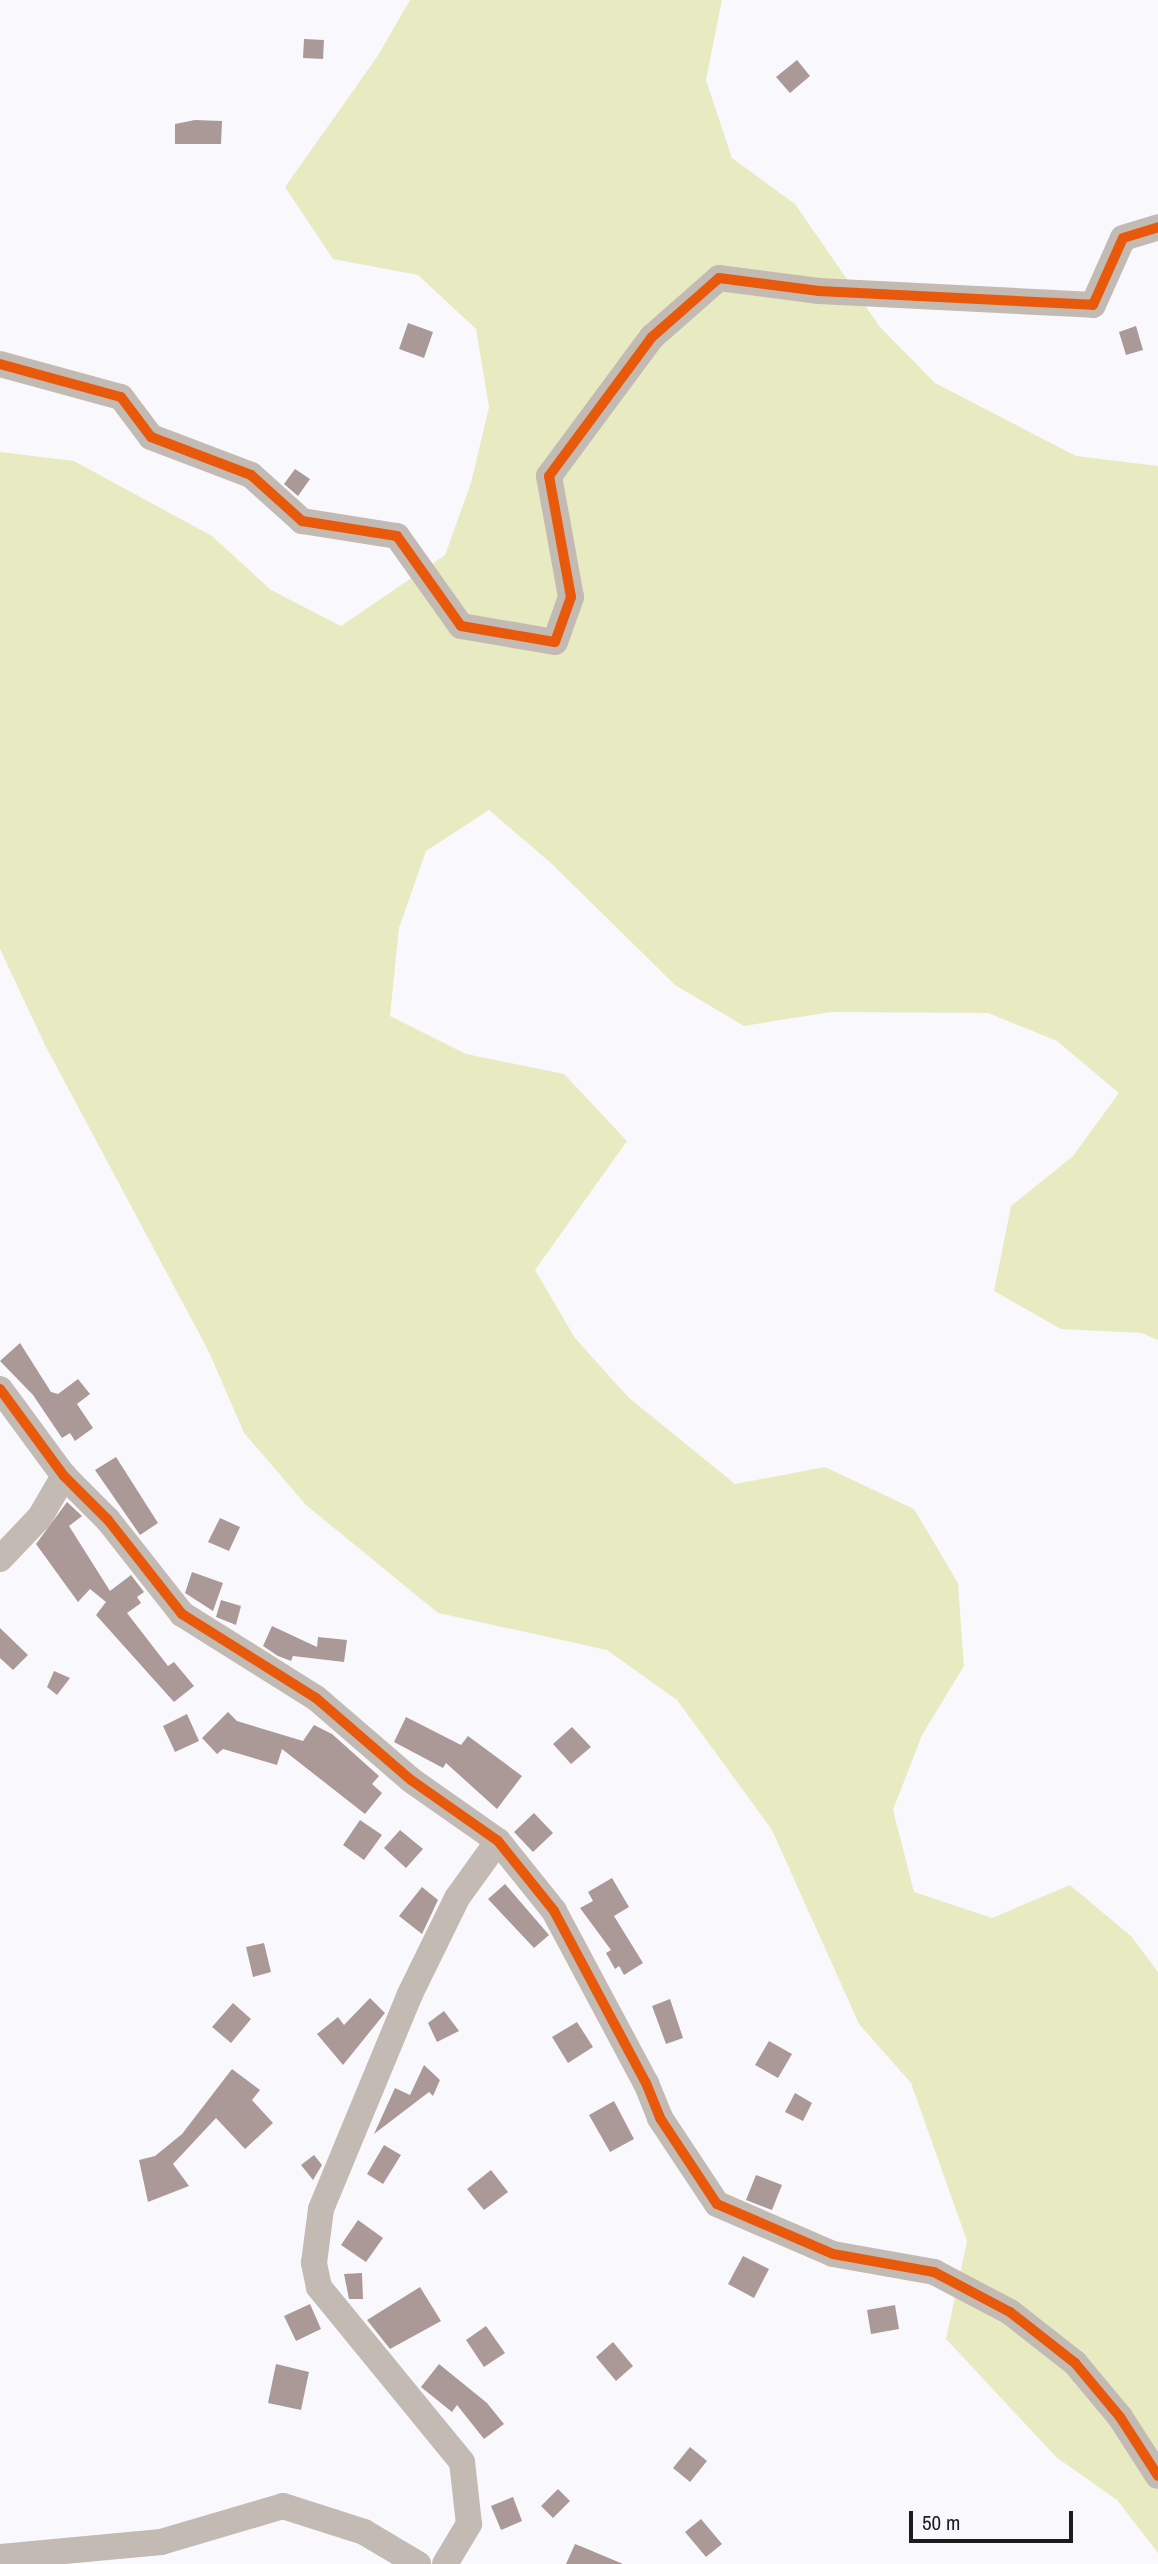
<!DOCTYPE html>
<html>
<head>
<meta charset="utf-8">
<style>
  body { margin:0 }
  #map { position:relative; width:1158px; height:2564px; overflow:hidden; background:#f9f9fd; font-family:"Archivo Narrow",sans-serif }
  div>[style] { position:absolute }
  .green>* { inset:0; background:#e8ebc2 }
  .building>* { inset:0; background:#ab9997 }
  .minor>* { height:26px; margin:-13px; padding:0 13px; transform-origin:13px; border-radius:13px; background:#c3bbb3 }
  .cycleway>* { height:10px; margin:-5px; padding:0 5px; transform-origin:5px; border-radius:5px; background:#e8590c }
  span { translate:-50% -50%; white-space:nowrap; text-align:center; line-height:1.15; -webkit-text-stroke:7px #f7f7ff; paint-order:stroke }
  .scale { position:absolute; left:909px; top:2511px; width:164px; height:32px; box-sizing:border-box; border:4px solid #1c1c1f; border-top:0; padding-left:9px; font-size:21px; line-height:24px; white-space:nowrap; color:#1c1c1f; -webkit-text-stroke:5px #f7f7ff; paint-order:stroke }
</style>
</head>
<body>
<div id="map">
  <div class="green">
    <div style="clip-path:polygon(410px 0,722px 0,706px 80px,732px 158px,795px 204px,880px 327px,935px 383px,1076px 456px,1158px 466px,1158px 1340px,1142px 1333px,1061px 1329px,994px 1291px,1011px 1206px,1073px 1156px,1119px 1093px,1057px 1041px,988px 1013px,831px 1012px,744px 1026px,675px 985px,553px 865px,489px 810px,426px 851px,399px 928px,390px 1016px,466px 1054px,564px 1074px,627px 1141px,535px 1270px,575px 1338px,628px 1397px,735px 1484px,825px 1467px,914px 1509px,958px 1583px,964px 1666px,922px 1735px,893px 1810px,914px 1892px,992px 1918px,1070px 1885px,1132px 1937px,1158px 1972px,1158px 2553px,1117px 2500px,1056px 2457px,946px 2339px,967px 2241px,911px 2083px,859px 2024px,772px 1830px,677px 1700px,607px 1650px,438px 1613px,306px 1505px,244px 1433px,209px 1352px,45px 1045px,0 949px,0 452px,74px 461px,212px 536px,271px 590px,341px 626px,445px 555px,471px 483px,489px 407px,476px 329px,418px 275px,333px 259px,285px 187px,377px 57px)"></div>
  </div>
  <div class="building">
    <div style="clip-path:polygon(304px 39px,324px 40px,323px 59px,303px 58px)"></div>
    <div style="clip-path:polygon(797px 60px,810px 76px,790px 93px,776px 77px)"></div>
    <div style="clip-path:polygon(195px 120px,222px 121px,221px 144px,175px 144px,175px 124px)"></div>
    <div style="clip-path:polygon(408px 323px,433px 332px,424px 358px,399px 349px)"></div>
    <div style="clip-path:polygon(1136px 326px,1143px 350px,1126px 355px,1119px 332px)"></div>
    <div style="clip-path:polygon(295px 469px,310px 479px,298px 496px,284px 484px)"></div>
    <div style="clip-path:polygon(20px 1343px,51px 1392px,58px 1394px,78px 1379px,90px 1394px,77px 1404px,93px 1428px,75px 1441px,70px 1433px,62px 1438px,33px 1395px,0 1361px)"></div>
    <div style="clip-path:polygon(116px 1457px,158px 1523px,140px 1535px,95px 1470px)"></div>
    <div style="clip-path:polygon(67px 1502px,82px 1516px,69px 1526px,110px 1591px,131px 1575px,144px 1592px,137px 1597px,141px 1603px,127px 1613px,168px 1666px,174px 1662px,194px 1686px,174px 1702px,96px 1615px,106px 1602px,90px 1589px,78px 1602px,36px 1544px)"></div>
    <div style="clip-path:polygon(220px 1518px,240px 1527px,229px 1551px,208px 1542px)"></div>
    <div style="clip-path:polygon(192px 1572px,223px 1583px,213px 1611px,185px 1593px)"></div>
    <div style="clip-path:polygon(221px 1600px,241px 1606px,236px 1625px,216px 1617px)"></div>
    <div style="clip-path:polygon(272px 1626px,317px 1647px,318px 1637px,347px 1640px,344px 1662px,293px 1656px,291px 1661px,278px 1656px,263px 1646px)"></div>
    <div style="clip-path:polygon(0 1628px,28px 1655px,13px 1670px,0 1658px)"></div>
    <div style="clip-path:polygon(54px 1671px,70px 1678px,57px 1695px,47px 1687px)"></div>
    <div style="clip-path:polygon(228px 1712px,237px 1721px,303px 1741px,314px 1725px,332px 1734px,379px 1776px,372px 1784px,382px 1793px,365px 1814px,282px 1749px,277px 1765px,223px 1749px,217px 1754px,202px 1738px)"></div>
    <div style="clip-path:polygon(187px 1714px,199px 1741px,175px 1752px,163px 1726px)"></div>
    <div style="clip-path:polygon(406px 1717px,461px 1745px,468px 1736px,522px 1776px,497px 1809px,446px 1763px,443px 1768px,394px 1742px)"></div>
    <div style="clip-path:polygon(572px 1727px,591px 1747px,571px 1764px,553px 1744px)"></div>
    <div style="clip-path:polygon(534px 1813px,553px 1833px,533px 1852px,514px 1832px)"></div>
    <div style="clip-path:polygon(360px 1820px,382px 1835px,364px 1860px,343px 1845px)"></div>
    <div style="clip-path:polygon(400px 1830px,423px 1849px,406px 1868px,384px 1848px)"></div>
    <div style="clip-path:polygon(612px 1878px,629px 1907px,614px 1916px,643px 1963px,624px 1975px,619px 1966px,615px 1969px,606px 1953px,611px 1950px,580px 1908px,593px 1901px,588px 1892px)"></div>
    <div style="clip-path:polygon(505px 1884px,549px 1935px,534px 1948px,488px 1899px)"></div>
    <div style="clip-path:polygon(422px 1887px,438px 1900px,422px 1934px,399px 1916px)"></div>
    <div style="clip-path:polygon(264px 1943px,271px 1972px,253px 1977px,246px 1947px)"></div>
    <div style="clip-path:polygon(370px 1998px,385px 2013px,343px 2065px,317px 2034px,338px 2017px,344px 2025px)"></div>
    <div style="clip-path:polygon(670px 1999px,683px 2038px,666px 2044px,652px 2006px)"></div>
    <div style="clip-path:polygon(233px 2003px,251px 2019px,231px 2043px,212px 2027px)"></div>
    <div style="clip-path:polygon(444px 2011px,459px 2031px,437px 2042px,428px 2023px)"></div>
    <div style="clip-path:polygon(577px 2022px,593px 2047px,568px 2063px,552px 2037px)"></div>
    <div style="clip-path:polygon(769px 2041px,792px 2054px,778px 2078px,755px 2065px)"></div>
    <div style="clip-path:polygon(424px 2065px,440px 2080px,433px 2096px,429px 2092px,374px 2134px,395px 2088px,410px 2095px)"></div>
    <div style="clip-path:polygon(232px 2069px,260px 2090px,252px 2100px,273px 2123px,245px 2149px,216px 2118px,173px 2164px,189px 2186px,148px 2202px,139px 2160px,155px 2156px,182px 2134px)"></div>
    <div style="clip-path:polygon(795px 2093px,812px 2103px,803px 2121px,785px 2112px)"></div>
    <div style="clip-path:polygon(614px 2101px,634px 2139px,610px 2152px,589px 2115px)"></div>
    <div style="clip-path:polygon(384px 2145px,401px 2155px,383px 2184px,367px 2174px)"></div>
    <div style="clip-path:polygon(314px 2155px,322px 2165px,313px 2180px,301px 2165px)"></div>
    <div style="clip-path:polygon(491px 2170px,508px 2192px,484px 2210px,467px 2189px)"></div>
    <div style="clip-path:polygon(756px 2175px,782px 2185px,772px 2210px,746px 2200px)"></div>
    <div style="clip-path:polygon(358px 2220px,383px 2238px,366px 2262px,341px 2245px)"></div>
    <div style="clip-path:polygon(743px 2256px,769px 2269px,754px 2298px,728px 2284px)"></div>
    <div style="clip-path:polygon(362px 2273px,363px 2299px,349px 2299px,344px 2274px)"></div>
    <div style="clip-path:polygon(420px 2287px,441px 2321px,390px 2349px,367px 2320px)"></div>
    <div style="clip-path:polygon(310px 2304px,321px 2329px,296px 2341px,284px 2316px)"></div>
    <div style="clip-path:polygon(895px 2305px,899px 2329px,871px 2334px,867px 2310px)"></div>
    <div style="clip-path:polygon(486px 2326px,505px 2353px,484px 2367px,466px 2340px)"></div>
    <div style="clip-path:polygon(613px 2342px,633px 2366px,616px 2381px,596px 2357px)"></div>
    <div style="clip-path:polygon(276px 2364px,309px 2372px,301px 2410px,268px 2403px)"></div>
    <div style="clip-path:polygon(439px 2364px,487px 2403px,504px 2424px,484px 2439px,457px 2405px,452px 2412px,421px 2387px)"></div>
    <div style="clip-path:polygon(690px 2447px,707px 2461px,690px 2482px,673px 2468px)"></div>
    <div style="clip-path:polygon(558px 2489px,570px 2501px,553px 2518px,541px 2506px)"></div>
    <div style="clip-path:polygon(513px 2497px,522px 2521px,501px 2530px,491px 2506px)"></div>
    <div style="clip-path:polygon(701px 2519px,722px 2544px,706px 2557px,685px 2532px)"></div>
    <div style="clip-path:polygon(575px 2544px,585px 2548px,623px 2564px,566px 2564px)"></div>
  </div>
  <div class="minor">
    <div style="left:0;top:364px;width:125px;rotate:15.3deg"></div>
    <div style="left:121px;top:397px;width:50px;rotate:53.1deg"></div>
    <div style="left:151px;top:437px;width:107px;rotate:20.8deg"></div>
    <div style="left:251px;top:475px;width:69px;rotate:42deg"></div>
    <div style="left:302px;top:521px;width:96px;rotate:9deg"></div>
    <div style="left:397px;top:536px;width:110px;rotate:54.6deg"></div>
    <div style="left:461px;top:626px;width:95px;rotate:9.7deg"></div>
    <div style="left:555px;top:642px;width:48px;rotate:-70.4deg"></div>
    <div style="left:571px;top:597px;width:123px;rotate:-100.3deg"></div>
    <div style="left:549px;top:476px;width:173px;rotate:-53.5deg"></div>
    <div style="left:652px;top:337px;width:89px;rotate:-41.4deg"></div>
    <div style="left:719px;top:278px;width:101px;rotate:7.4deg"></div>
    <div style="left:819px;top:291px;width:274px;rotate:2.9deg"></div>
    <div style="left:1093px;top:305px;width:73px;rotate:-65.9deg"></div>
    <div style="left:1123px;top:238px;width:37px;rotate:-17deg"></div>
    <div style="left:0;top:1389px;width:108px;rotate:53.7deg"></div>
    <div style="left:64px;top:1476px;width:62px;rotate:45deg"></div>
    <div style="left:108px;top:1520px;width:120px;rotate:51.8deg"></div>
    <div style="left:182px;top:1614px;width:158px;rotate:32.1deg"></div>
    <div style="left:316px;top:1698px;width:125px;rotate:40.8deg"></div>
    <div style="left:411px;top:1780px;width:106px;rotate:35deg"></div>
    <div style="left:498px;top:1841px;width:90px;rotate:51.3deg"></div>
    <div style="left:554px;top:1911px;width:195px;rotate:61.9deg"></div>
    <div style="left:646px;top:2083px;width:38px;rotate:68deg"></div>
    <div style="left:660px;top:2118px;width:103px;rotate:56.5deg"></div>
    <div style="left:717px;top:2204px;width:126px;rotate:23.3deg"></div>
    <div style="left:833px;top:2254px;width:103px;rotate:10.1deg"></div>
    <div style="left:934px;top:2272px;width:86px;rotate:27.8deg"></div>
    <div style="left:1010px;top:2312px;width:83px;rotate:38.1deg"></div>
    <div style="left:1075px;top:2363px;width:70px;rotate:50.2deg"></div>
    <div style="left:1120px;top:2417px;width:70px;rotate:57.2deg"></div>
    <div style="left:0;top:1559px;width:58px;rotate:-46.4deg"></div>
    <div style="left:40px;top:1517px;width:48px;rotate:-59.7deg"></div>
    <div style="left:0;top:2557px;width:162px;rotate:-5.3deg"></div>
    <div style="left:161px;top:2542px;width:127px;rotate:-16.4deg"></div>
    <div style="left:283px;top:2506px;width:85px;rotate:17.8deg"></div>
    <div style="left:364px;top:2532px;width:63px;rotate:30.7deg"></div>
    <div style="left:445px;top:2564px;width:47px;rotate:-59deg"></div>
    <div style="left:469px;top:2524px;width:62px;rotate:-96.4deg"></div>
    <div style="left:462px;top:2462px;width:226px;rotate:-129.3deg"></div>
    <div style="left:319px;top:2287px;width:25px;rotate:-102deg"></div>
    <div style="left:314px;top:2263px;width:54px;rotate:-82.6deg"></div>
    <div style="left:321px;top:2209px;width:233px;rotate:-67.5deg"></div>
    <div style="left:410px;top:1994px;width:107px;rotate:-63.9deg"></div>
    <div style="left:457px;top:1898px;width:70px;rotate:-54.3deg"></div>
  </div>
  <div class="cycleway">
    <div style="left:0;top:364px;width:125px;rotate:15.3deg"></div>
    <div style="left:121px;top:397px;width:50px;rotate:53.1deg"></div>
    <div style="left:151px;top:437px;width:107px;rotate:20.8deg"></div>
    <div style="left:251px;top:475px;width:69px;rotate:42deg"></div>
    <div style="left:302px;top:521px;width:96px;rotate:9deg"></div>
    <div style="left:397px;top:536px;width:110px;rotate:54.6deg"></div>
    <div style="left:461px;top:626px;width:95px;rotate:9.7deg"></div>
    <div style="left:555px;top:642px;width:48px;rotate:-70.4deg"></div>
    <div style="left:571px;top:597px;width:123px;rotate:-100.3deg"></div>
    <div style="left:549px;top:476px;width:173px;rotate:-53.5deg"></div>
    <div style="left:652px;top:337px;width:89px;rotate:-41.4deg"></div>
    <div style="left:719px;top:278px;width:101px;rotate:7.4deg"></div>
    <div style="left:819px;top:291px;width:274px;rotate:2.9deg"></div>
    <div style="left:1093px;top:305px;width:73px;rotate:-65.9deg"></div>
    <div style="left:1123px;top:238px;width:37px;rotate:-17deg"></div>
    <div style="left:0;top:1389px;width:108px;rotate:53.7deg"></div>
    <div style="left:64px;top:1476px;width:62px;rotate:45deg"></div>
    <div style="left:108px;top:1520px;width:120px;rotate:51.8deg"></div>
    <div style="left:182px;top:1614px;width:158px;rotate:32.1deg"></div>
    <div style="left:316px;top:1698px;width:125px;rotate:40.8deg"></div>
    <div style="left:411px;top:1780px;width:106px;rotate:35deg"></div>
    <div style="left:498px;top:1841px;width:90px;rotate:51.3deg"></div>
    <div style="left:554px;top:1911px;width:195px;rotate:61.9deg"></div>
    <div style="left:646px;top:2083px;width:38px;rotate:68deg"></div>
    <div style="left:660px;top:2118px;width:103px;rotate:56.5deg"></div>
    <div style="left:717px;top:2204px;width:126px;rotate:23.3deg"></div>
    <div style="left:833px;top:2254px;width:103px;rotate:10.1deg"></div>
    <div style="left:934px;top:2272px;width:86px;rotate:27.8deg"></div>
    <div style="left:1010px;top:2312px;width:83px;rotate:38.1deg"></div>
    <div style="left:1075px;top:2363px;width:70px;rotate:50.2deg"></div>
    <div style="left:1120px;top:2417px;width:70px;rotate:57.2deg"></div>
  </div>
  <div class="scale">50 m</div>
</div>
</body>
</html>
